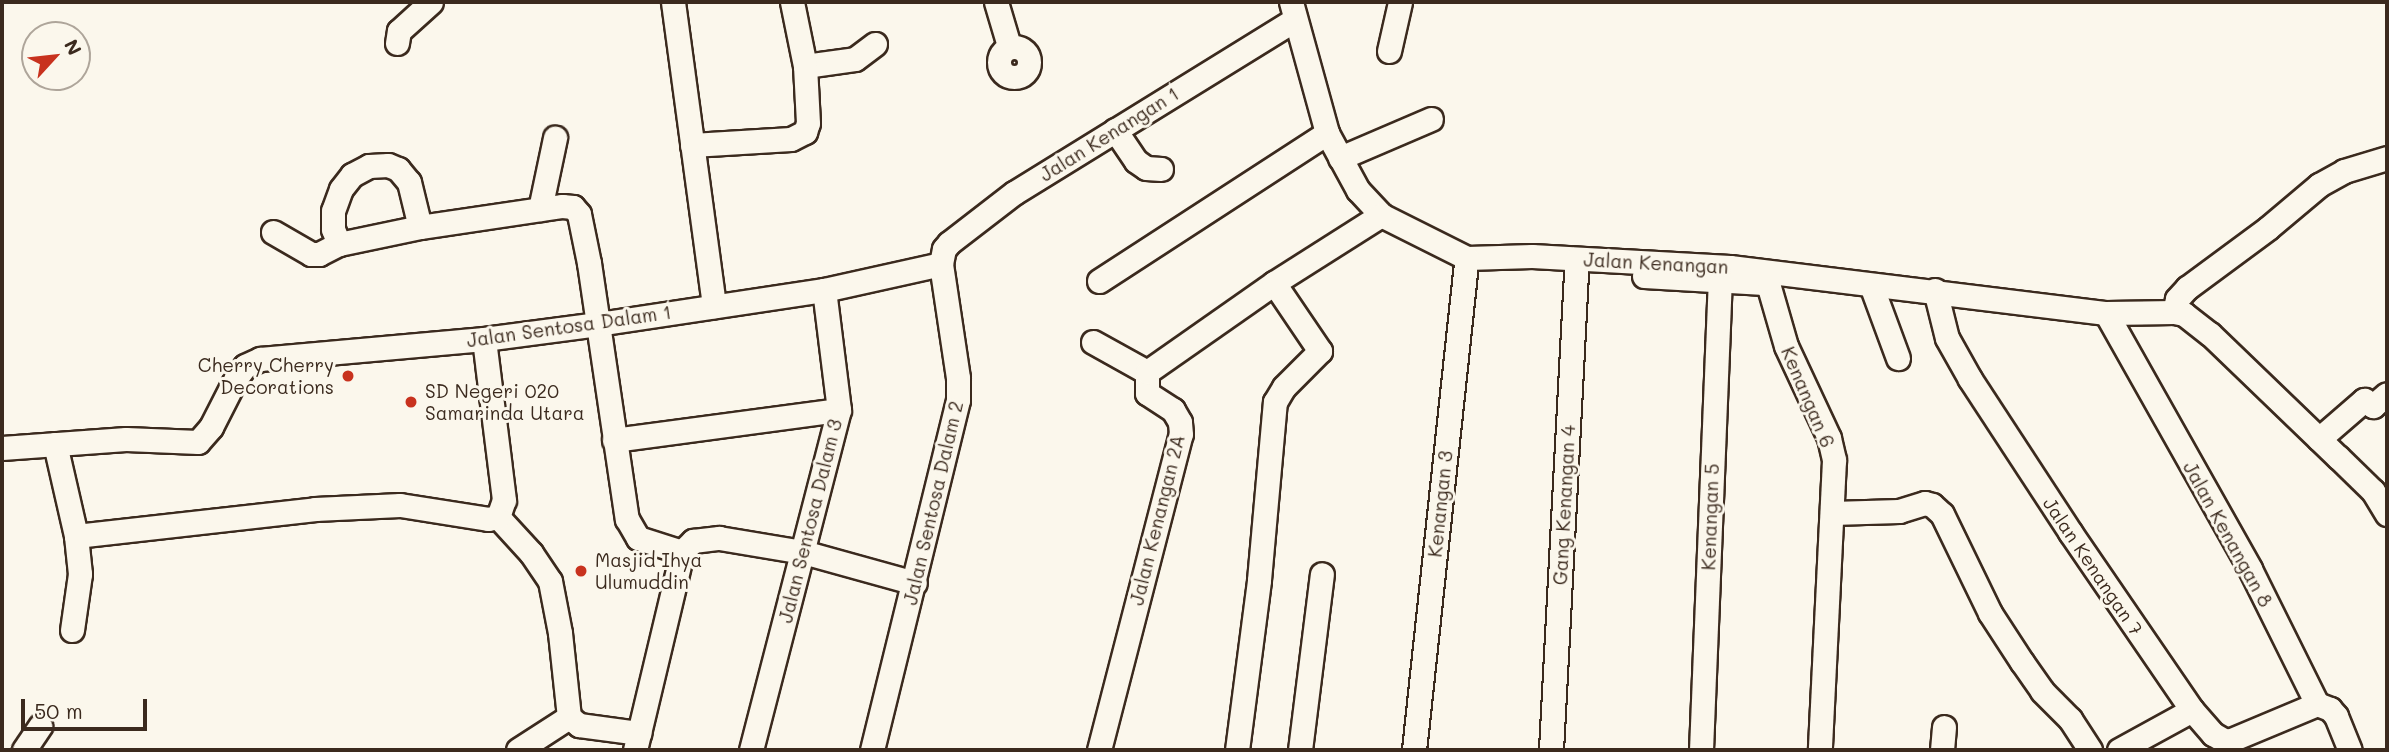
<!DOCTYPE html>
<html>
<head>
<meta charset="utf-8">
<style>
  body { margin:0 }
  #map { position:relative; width:2389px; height:752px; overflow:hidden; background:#fbf7ec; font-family:Mali,sans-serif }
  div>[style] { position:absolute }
  .roads { filter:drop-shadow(2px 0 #3b2a1e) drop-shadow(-2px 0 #3b2a1e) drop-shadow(0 2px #3b2a1e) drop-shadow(0 -2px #3b2a1e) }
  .minor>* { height:23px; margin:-11.5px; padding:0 11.5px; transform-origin:11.5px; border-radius:11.5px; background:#fbf7ec }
  .minor>.ring { margin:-11.5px; padding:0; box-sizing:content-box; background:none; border:23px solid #fbf7ec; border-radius:50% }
  .dots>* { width:19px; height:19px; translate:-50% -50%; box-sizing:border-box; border:4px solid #fbf7ec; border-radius:50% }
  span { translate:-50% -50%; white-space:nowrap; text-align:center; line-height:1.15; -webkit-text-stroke:6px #fbf7ec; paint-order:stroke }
  .street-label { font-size:19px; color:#3b2a1e }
  .poi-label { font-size:19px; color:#3b2a1e }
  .right { translate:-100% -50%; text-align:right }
  .left { translate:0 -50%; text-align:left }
  .frame { position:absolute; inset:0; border:4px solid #3b2a1e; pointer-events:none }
  .north { position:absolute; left:21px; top:21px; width:70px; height:70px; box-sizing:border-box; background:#fbf7ec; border:2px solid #aea59a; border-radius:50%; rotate:63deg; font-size:19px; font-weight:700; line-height:28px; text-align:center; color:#3b2a1e }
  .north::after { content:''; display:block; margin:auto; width:24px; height:32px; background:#c8321e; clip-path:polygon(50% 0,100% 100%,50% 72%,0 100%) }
  .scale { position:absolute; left:21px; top:699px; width:126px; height:32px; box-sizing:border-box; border:4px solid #3b2a1e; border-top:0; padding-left:9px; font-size:21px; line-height:24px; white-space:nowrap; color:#3b2a1e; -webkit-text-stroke:5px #fbf7ec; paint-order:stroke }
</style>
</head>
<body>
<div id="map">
  <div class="roads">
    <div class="minor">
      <div style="left:673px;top:2px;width:307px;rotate:82.3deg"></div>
      <div style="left:996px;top:2px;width:46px;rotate:73.5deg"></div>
      <div style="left:1291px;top:2px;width:136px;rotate:74.6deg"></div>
      <div style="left:1327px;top:133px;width:65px;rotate:61.5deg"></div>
      <div style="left:1358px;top:190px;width:34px;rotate:47deg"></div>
      <div style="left:1381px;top:215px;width:96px;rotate:26.6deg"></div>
      <div style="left:1467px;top:258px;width:65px;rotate:-1.8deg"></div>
      <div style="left:1532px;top:256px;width:198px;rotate:3.2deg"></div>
      <div style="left:1730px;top:267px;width:379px;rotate:7deg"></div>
      <div style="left:2106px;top:313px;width:68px;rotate:-0.8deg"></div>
      <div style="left:2174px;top:312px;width:10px;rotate:11deg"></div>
      <div style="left:2184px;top:314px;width:33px;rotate:38deg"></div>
      <div style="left:2210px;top:334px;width:178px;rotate:43.9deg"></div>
      <div style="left:2338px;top:457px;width:49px;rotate:44.2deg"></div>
      <div style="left:2373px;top:491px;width:27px;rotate:59deg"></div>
      <div style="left:397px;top:43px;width:12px;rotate:-81deg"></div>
      <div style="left:399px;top:31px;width:43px;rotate:-42.2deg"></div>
      <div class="ring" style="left:999px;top:47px;width:7px;height:7px"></div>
      <div style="left:1389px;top:51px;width:50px;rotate:-77.3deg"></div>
      <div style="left:805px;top:66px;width:50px;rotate:-8deg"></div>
      <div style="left:855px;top:59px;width:25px;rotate:-37deg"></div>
      <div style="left:1115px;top:130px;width:37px;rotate:56deg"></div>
      <div style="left:1136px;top:161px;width:12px;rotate:35deg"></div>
      <div style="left:1146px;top:168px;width:15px;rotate:4deg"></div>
      <div style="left:692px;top:145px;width:99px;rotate:-3.5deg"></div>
      <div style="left:791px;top:139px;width:16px;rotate:-27deg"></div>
      <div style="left:805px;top:132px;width:9px;rotate:-72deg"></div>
      <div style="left:808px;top:123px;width:57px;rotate:-93deg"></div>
      <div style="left:805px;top:66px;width:65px;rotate:-101.5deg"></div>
      <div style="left:1340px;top:158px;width:99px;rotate:-23.2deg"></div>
      <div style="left:540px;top:209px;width:73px;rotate:-78.1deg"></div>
      <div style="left:273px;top:232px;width:44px;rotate:30.1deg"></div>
      <div style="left:311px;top:254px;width:8px"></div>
      <div style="left:319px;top:254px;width:22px;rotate:-27deg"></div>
      <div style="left:339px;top:244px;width:83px;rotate:-11.9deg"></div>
      <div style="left:420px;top:227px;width:144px;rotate:-8.4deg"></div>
      <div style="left:562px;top:206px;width:11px;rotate:5deg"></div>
      <div style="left:573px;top:207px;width:9px;rotate:49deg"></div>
      <div style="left:579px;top:214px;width:50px;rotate:78.5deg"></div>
      <div style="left:589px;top:263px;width:259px;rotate:81.6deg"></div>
      <div style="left:627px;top:519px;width:22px;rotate:60deg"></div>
      <div style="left:638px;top:538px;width:46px;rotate:17.7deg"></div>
      <div style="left:339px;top:244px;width:16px;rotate:-112deg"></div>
      <div style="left:333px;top:229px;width:18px;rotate:-90deg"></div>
      <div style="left:333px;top:211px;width:23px;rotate:-70deg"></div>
      <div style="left:341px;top:189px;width:18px;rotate:-52deg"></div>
      <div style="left:352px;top:175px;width:19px;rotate:-28deg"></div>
      <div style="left:369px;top:166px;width:19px;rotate:-3deg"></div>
      <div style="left:388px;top:165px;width:11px;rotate:22deg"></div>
      <div style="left:398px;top:169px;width:17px;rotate:50deg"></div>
      <div style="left:409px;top:182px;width:46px;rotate:76.3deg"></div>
      <div style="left:941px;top:264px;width:15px;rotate:-79deg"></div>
      <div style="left:944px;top:249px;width:8px;rotate:-50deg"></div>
      <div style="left:949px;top:243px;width:82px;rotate:-37.6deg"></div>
      <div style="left:1014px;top:193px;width:329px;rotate:-31.7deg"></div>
      <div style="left:1644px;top:276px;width:120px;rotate:3.3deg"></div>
      <div style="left:1764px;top:283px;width:6px;rotate:39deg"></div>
      <div style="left:1769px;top:287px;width:61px;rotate:73.9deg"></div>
      <div style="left:1786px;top:346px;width:102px;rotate:64.9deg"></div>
      <div style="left:1829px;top:438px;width:23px;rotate:77deg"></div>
      <div style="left:1834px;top:460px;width:290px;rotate:92.8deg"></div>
      <div style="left:1099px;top:281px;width:272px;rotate:-33deg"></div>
      <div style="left:1871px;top:285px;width:78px;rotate:69.7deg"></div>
      <div style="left:1935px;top:290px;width:49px;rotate:76deg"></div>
      <div style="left:1947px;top:338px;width:47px;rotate:60.7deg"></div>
      <div style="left:1970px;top:379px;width:183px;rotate:56.8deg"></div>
      <div style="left:2070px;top:532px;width:216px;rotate:55.6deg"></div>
      <div style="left:2192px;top:710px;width:32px;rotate:49deg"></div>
      <div style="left:2213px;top:734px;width:14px;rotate:30deg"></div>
      <div style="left:2225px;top:741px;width:6px;rotate:-9deg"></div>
      <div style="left:2231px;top:740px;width:93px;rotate:-22.7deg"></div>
      <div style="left:2174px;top:312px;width:13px;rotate:-77deg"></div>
      <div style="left:2177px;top:299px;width:15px;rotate:-48deg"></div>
      <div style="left:2187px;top:288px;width:101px;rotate:-36.5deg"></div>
      <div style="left:2268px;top:228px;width:67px;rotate:-40.1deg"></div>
      <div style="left:2319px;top:185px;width:29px;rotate:-29deg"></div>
      <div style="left:2344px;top:171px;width:45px;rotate:-16.8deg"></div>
      <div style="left:2106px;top:313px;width:294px;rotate:60.6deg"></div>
      <div style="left:2250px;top:569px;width:151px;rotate:63.6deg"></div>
      <div style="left:2317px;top:704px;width:14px;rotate:21deg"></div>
      <div style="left:2330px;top:709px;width:9px;rotate:49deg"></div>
      <div style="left:2336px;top:716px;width:37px;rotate:68deg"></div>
      <div style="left:1093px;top:342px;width:62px;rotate:29.1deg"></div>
      <div style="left:2319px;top:439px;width:60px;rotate:-40.9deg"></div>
      <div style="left:2364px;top:400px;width:11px;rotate:34deg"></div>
      <div style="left:2373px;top:406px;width:18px;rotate:-41deg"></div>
      <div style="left:614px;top:440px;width:227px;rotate:-7.6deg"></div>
      <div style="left:55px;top:444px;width:94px;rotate:77.1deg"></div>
      <div style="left:2px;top:448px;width:124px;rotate:-4.2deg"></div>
      <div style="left:126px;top:439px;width:72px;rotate:2.4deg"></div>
      <div style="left:198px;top:442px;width:20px;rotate:-49deg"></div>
      <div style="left:211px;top:427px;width:55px;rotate:-63deg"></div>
      <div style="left:236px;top:378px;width:15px;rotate:-53deg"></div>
      <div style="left:245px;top:366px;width:17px;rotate:-25deg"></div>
      <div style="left:260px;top:359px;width:225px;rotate:-5.1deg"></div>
      <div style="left:484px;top:339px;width:115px;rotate:-7.5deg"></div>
      <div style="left:598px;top:324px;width:229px;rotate:-8.6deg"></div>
      <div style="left:824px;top:290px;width:120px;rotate:-12.5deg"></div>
      <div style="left:941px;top:264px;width:115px;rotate:81.5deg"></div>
      <div style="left:958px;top:378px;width:22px;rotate:90deg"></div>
      <div style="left:958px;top:400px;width:360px;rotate:103.8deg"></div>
      <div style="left:1832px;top:513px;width:67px;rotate:-1.7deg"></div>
      <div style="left:1899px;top:511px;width:27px;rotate:-17deg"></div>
      <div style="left:1925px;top:503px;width:7px;rotate:16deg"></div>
      <div style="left:1932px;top:505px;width:13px;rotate:42deg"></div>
      <div style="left:1942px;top:514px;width:110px;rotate:64.1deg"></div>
      <div style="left:1990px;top:613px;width:59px;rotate:56.9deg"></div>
      <div style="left:2022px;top:662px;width:35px;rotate:55deg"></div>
      <div style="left:2042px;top:691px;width:40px;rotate:45deg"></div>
      <div style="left:2070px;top:719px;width:37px;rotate:57deg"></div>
      <div style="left:498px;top:517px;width:49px;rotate:47.5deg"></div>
      <div style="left:531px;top:553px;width:34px;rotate:56deg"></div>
      <div style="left:550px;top:581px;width:53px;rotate:79.1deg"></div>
      <div style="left:560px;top:633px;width:84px;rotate:83.9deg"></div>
      <div style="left:569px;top:717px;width:13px;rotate:39deg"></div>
      <div style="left:579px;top:725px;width:61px;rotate:7.6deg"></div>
      <div style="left:72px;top:630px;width:57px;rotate:-81.9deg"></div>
      <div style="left:80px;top:574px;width:38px;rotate:-96deg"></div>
      <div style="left:76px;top:536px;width:241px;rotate:-6.4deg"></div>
      <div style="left:315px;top:509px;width:85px;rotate:-2.7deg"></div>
      <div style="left:400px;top:505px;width:89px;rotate:9deg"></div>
      <div style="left:488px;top:519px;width:10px;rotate:-11deg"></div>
      <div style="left:498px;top:517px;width:18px;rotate:-71deg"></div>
      <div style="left:504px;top:500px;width:162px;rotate:-97.1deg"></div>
      <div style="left:24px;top:750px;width:29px;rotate:-56deg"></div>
      <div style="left:518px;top:750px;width:61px;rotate:-32.9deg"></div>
      <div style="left:635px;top:750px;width:204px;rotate:-76.6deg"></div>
      <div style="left:682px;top:552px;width:16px;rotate:-45deg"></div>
      <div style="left:693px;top:541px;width:26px;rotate:-7deg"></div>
      <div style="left:719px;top:538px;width:85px;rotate:9.5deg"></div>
      <div style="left:803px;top:552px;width:116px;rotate:15.5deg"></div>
      <div style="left:751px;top:750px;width:351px;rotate:-75.5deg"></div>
      <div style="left:839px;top:410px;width:121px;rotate:-97.1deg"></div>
      <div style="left:1099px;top:750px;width:326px;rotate:-75.5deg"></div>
      <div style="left:1181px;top:434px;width:12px;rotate:-95deg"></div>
      <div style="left:1180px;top:422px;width:14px;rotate:-120deg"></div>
      <div style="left:1173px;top:410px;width:31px;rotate:-147deg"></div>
      <div style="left:1147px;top:393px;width:21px;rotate:-90deg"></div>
      <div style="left:1147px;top:372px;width:155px;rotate:-35deg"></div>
      <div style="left:1274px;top:283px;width:127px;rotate:-32.4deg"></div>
      <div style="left:1237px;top:750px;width:171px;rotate:-82.6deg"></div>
      <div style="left:1259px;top:580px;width:179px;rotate:-84.9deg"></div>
      <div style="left:1275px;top:402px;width:17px;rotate:-59deg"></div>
      <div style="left:1284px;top:387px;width:51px;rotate:-45deg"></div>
      <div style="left:1320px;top:351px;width:82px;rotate:-124.1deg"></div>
      <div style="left:1300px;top:750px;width:177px;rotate:-82.9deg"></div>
      <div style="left:1414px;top:750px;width:495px;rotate:-83.9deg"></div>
      <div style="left:1551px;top:750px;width:492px;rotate:-87deg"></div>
      <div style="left:1701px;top:750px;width:467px;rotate:-87.7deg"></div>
      <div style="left:1942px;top:750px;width:23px;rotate:-85deg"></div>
      <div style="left:2119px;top:750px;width:83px;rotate:-28.7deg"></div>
    </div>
  </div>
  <div class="dots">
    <div style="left:348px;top:376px;background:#c8321e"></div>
    <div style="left:411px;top:402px;background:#c8321e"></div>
    <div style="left:581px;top:571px;background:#c8321e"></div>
  </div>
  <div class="street-label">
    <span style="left:1109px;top:134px;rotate:-32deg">Jalan Kenangan 1</span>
    <span style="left:1656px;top:263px;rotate:3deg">Jalan Kenangan</span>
    <span style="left:569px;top:326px;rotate:-8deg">Jalan Sentosa Dalam 1</span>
    <span style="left:1808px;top:397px;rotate:67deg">Kenangan 6</span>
    <span style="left:933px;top:503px;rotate:-77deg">Jalan Sentosa Dalam 2</span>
    <span style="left:1440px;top:504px;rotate:-84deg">Kenangan 3</span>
    <span style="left:1564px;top:505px;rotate:-87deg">Gang Kenangan 4</span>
    <span style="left:1710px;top:517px;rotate:-88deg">Kenangan 5</span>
    <span style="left:1157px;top:520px;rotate:-76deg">Jalan Kenangan 2A</span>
    <span style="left:810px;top:521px;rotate:-76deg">Jalan Sentosa Dalam 3</span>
    <span style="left:2228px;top:534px;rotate:61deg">Jalan Kenangan 8</span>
    <span style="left:2093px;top:566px;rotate:56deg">Jalan Kenangan 7</span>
  </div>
  <div class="poi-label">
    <span class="right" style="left:334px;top:376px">Cherry Cherry<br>Decorations</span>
    <span class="left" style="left:425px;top:402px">SD Negeri 020<br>Samarinda Utara</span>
    <span class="left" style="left:595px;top:571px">Masjid Ihya<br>Ulumuddin</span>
  </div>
  <div class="frame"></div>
  <div class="north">N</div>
  <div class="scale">50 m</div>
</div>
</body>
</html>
